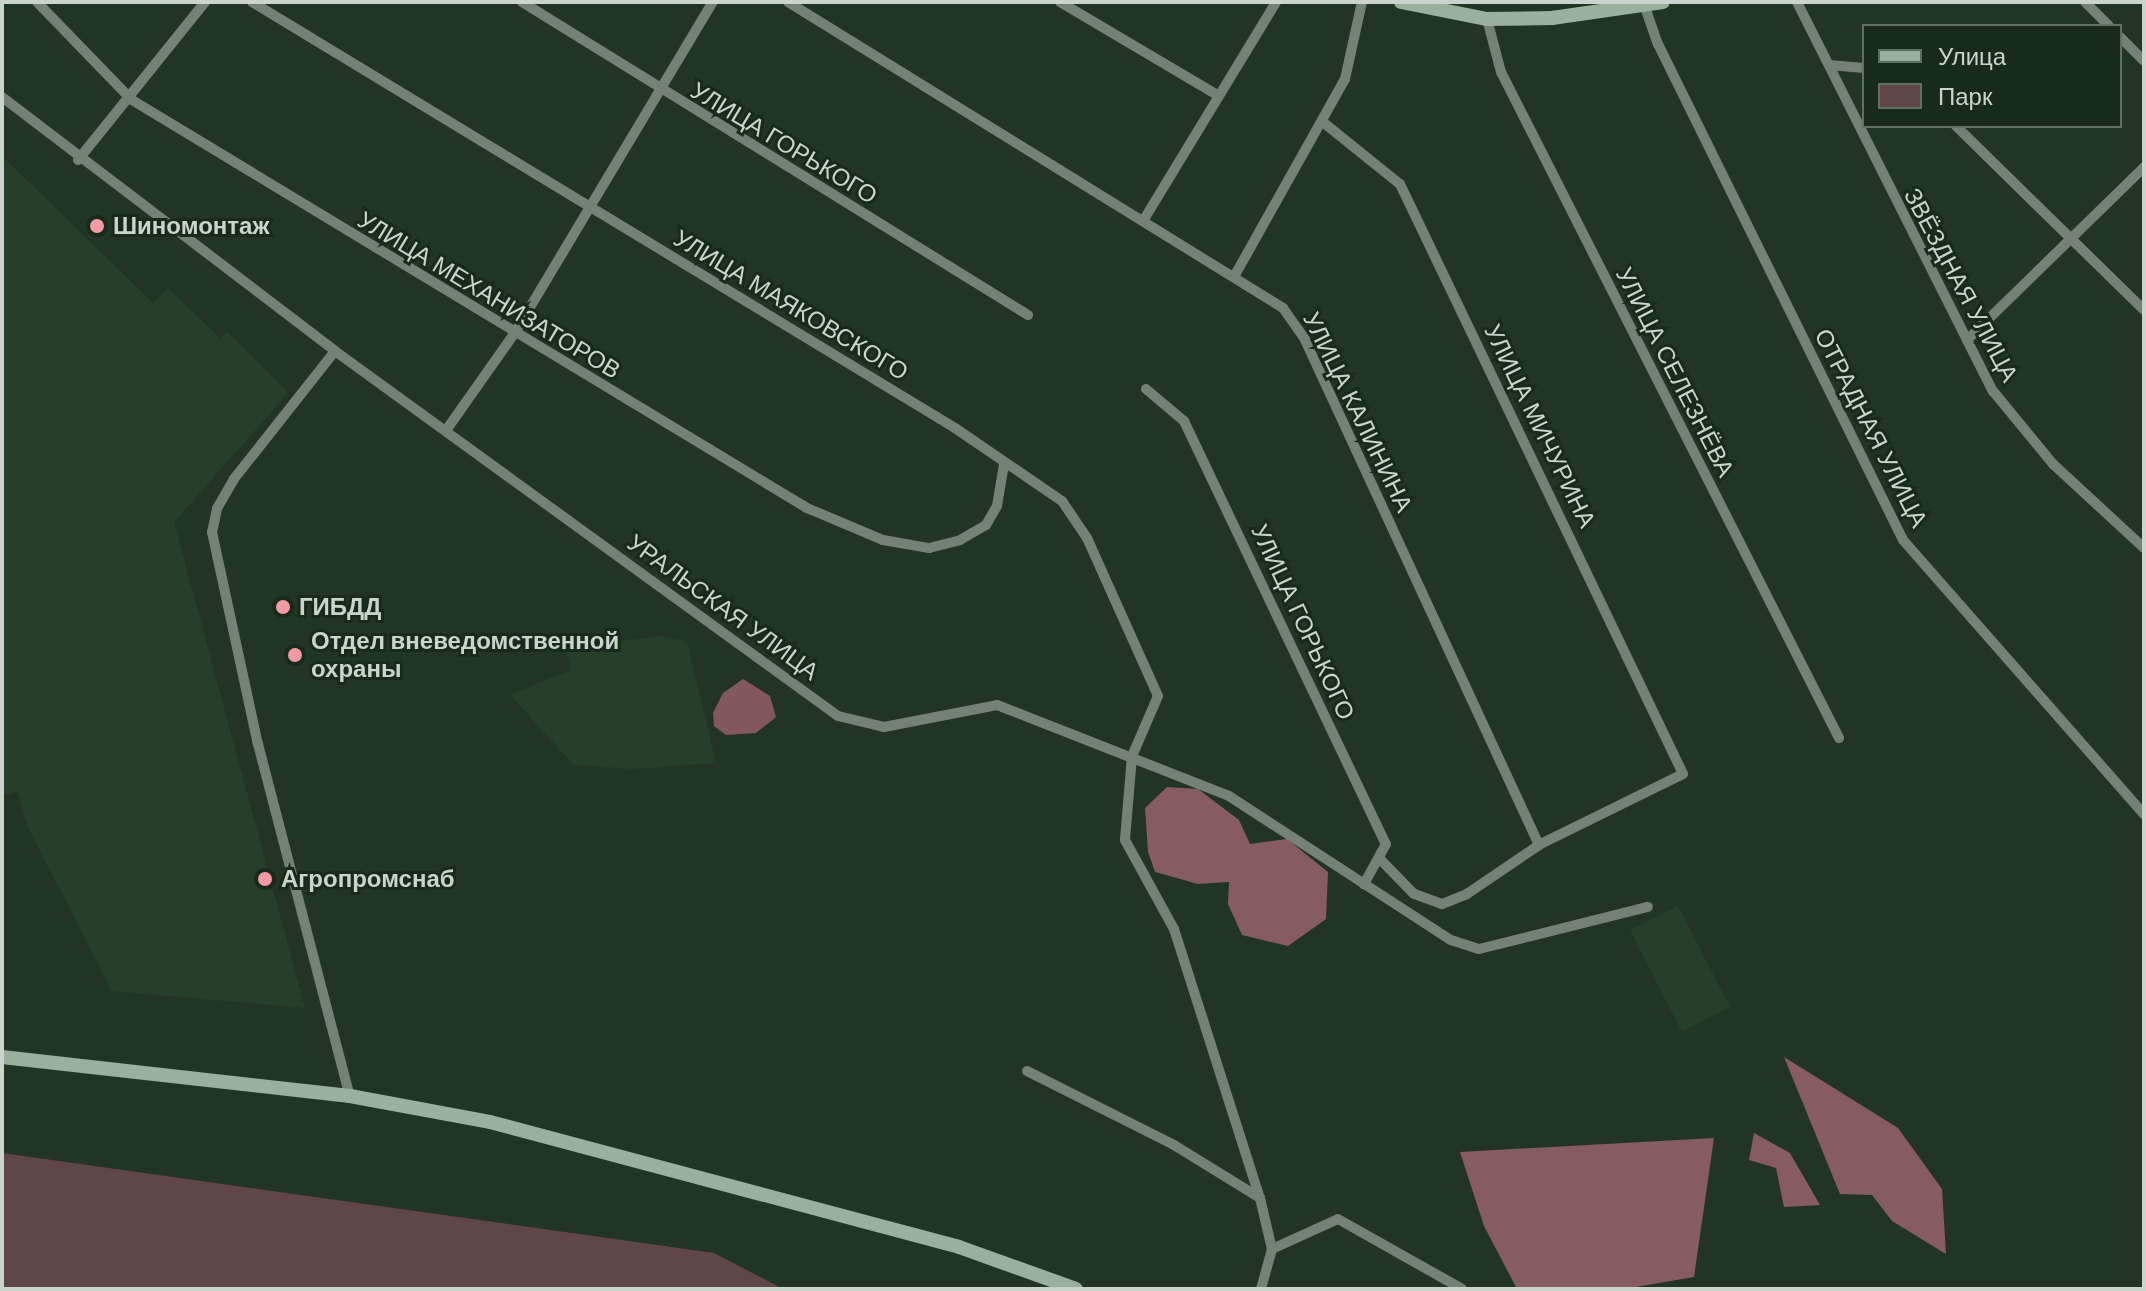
<!DOCTYPE html>
<html>
<head>
<meta charset="utf-8">
<style>
  body { margin:0 }
  #map { position:relative; width:2146px; height:1291px; overflow:hidden; background:#223524; font-family:"DM Sans",sans-serif }
  div>[style] { position:absolute }
  .built>* { inset:0; background:#263f29 }
  .green>* { inset:0; background:#614648 }
  .forest>* { inset:0; background:#875c60 }
  .water>* { inset:0; background:#83585c }
  .street>* { height:10px; margin:-5px; padding:0 5px; transform-origin:5px; border-radius:5px; background:#748275 }
  .secondary>* { height:14px; margin:-7px; padding:0 7px; transform-origin:7px; border-radius:7px; background:#9ab09c }
  .dots>* { width:22px; height:22px; translate:-50% -50%; box-sizing:border-box; border:4px solid #182b1b; border-radius:50% }
  span { translate:-50% -50%; white-space:nowrap; text-align:center; line-height:1.15; -webkit-text-stroke:6px #182b1b; paint-order:stroke }
  .street-label { font-size:24px; color:#c9d5ca }
  .poi-label { font-size:24px; color:#c9d5ca; font-weight:700 }
  .left { translate:0 -50%; text-align:left }
  .frame { position:absolute; inset:0; border:4px solid #c9d5ca; pointer-events:none }
  .legend { position:absolute; left:1862px; top:24px; width:260px; height:104px; box-sizing:border-box; background:#182b1b; border:2px solid #5f6f61; margin:0; padding:10px 14px; list-style:none; font-size:24px; color:#c9d5ca }
  .legend li { display:flex; align-items:center; gap:16px; height:40px }
  .legend b { width:40px; border:2px solid #5f6f61 }
</style>
</head>
<body>
<div id="map">
  <div class="built">
    <div style="clip-path:polygon(2px 156px,153px 303px,168px 288px,220px 338px,227px 332px,288px 393px,174px 522px,305px 1008px,112px 991px,28px 827px,17px 791px,2px 796px)"></div>
    <div style="clip-path:polygon(659px 636px,687px 641px,716px 763px,633px 769px,574px 765px,510px 695px,571px 670px,566px 649px)"></div>
    <div style="clip-path:polygon(1678px 906px,1730px 1007px,1682px 1032px,1630px 930px)"></div>
  </div>
  <div class="green">
    <div style="clip-path:polygon(2px 1153px,714px 1253px,783px 1289px,2px 1289px)"></div>
  </div>
  <div class="forest">
    <div style="clip-path:polygon(1167px 787px,1198px 789px,1239px 820px,1250px 844px,1287px 839px,1328px 872px,1326px 919px,1288px 946px,1242px 935px,1228px 904px,1229px 882px,1198px 884px,1155px 872px,1148px 852px,1145px 808px)"></div>
    <div style="clip-path:polygon(1784px 1057px,1898px 1128px,1942px 1189px,1946px 1254px,1892px 1221px,1872px 1195px,1840px 1194px)"></div>
    <div style="clip-path:polygon(1754px 1133px,1790px 1153px,1820px 1205px,1784px 1207px,1776px 1168px,1749px 1160px)"></div>
    <div style="clip-path:polygon(1714px 1138px,1694px 1277px,1624px 1289px,1517px 1289px,1484px 1226px,1460px 1152px)"></div>
  </div>
  <div class="water">
    <div style="clip-path:polygon(743px 679px,770px 696px,776px 717px,756px 733px,726px 735px,714px 726px,713px 713px,723px 693px)"></div>
  </div>
  <div class="street">
    <div style="left:37px;top:2px;width:136px;rotate:45.9deg"></div>
    <div style="left:132px;top:100px;width:789px;rotate:31.15deg"></div>
    <div style="left:807px;top:508px;width:82px;rotate:22.8deg"></div>
    <div style="left:883px;top:540px;width:47px;rotate:9.9deg"></div>
    <div style="left:929px;top:548px;width:32px;rotate:-14deg"></div>
    <div style="left:960px;top:540px;width:30px;rotate:-30deg"></div>
    <div style="left:986px;top:525px;width:22px;rotate:-60deg"></div>
    <div style="left:997px;top:506px;width:43px;rotate:-80.5deg"></div>
    <div style="left:252px;top:2px;width:822px;rotate:31.21deg"></div>
    <div style="left:955px;top:428px;width:130px;rotate:34.3deg"></div>
    <div style="left:1062px;top:501px;width:45px;rotate:56deg"></div>
    <div style="left:1087px;top:538px;width:173px;rotate:65.8deg"></div>
    <div style="left:1158px;top:696px;width:65px;rotate:113.4deg"></div>
    <div style="left:1132px;top:756px;width:84px;rotate:94.8deg"></div>
    <div style="left:1125px;top:840px;width:102px;rotate:61.2deg"></div>
    <div style="left:1174px;top:929px;width:282px;rotate:72.3deg"></div>
    <div style="left:522px;top:2px;width:595px;rotate:31.74deg"></div>
    <div style="left:788px;top:2px;width:582px;rotate:31.72deg"></div>
    <div style="left:1283px;top:308px;width:39px;rotate:55deg"></div>
    <div style="left:1305px;top:340px;width:557px;rotate:65.14deg"></div>
    <div style="left:1060px;top:2px;width:182px;rotate:30.6deg"></div>
    <div style="left:1797px;top:2px;width:436px;rotate:63.3deg"></div>
    <div style="left:1993px;top:391px;width:94px;rotate:50.6deg"></div>
    <div style="left:2053px;top:464px;width:124px;rotate:42.7deg"></div>
    <div style="left:2085px;top:2px;width:34px;rotate:45deg"></div>
    <div style="left:1645px;top:7px;width:39px;rotate:71deg"></div>
    <div style="left:1658px;top:44px;width:553px;rotate:63.71deg"></div>
    <div style="left:1903px;top:540px;width:365px;rotate:48.7deg"></div>
    <div style="left:1487px;top:19px;width:55px;rotate:75.2deg"></div>
    <div style="left:1501px;top:72px;width:747px;rotate:63.09deg"></div>
    <div style="left:2120px;top:37px;width:34px;rotate:45deg"></div>
    <div style="left:1829px;top:65px;width:35px;rotate:5deg"></div>
    <div style="left:2px;top:97px;width:419px;rotate:37.3deg"></div>
    <div style="left:335px;top:351px;width:621px;rotate:35.97deg"></div>
    <div style="left:838px;top:716px;width:47px;rotate:13.4deg"></div>
    <div style="left:884px;top:727px;width:115px;rotate:-11deg"></div>
    <div style="left:997px;top:705px;width:249px;rotate:21.4deg"></div>
    <div style="left:1229px;top:796px;width:265px;rotate:33deg"></div>
    <div style="left:1451px;top:940px;width:29px;rotate:18deg"></div>
    <div style="left:1479px;top:949px;width:174px;rotate:-14deg"></div>
    <div style="left:1324px;top:123px;width:97px;rotate:38.8deg"></div>
    <div style="left:1400px;top:184px;width:654px;rotate:64.37deg"></div>
    <div style="left:1683px;top:774px;width:161px;rotate:153.8deg"></div>
    <div style="left:1539px;top:845px;width:87px;rotate:145.8deg"></div>
    <div style="left:1467px;top:894px;width:27px;rotate:158deg"></div>
    <div style="left:1442px;top:904px;width:30px;rotate:-160deg"></div>
    <div style="left:1414px;top:894px;width:50px;rotate:-134.2deg"></div>
    <div style="left:1956px;top:126px;width:263px;rotate:44.4deg"></div>
    <div style="left:78px;top:160px;width:203px;rotate:-51.2deg"></div>
    <div style="left:1143px;top:221px;width:256px;rotate:-58.7deg"></div>
    <div style="left:1235px;top:275px;width:225px;rotate:-60.7deg"></div>
    <div style="left:1345px;top:79px;width:79px;rotate:-77.6deg"></div>
    <div style="left:1967px;top:340px;width:248px;rotate:-44.3deg"></div>
    <div style="left:335px;top:351px;width:163px;rotate:128.3deg"></div>
    <div style="left:234px;top:479px;width:34px;rotate:120deg"></div>
    <div style="left:217px;top:509px;width:24px;rotate:102deg"></div>
    <div style="left:212px;top:532px;width:217px;rotate:77.8deg"></div>
    <div style="left:258px;top:744px;width:364px;rotate:75.4deg"></div>
    <div style="left:1146px;top:389px;width:50px;rotate:40.1deg"></div>
    <div style="left:1184px;top:421px;width:469px;rotate:64.5deg"></div>
    <div style="left:1386px;top:844px;width:46px;rotate:118.8deg"></div>
    <div style="left:447px;top:429px;width:116px;rotate:-54.8deg"></div>
    <div style="left:514px;top:334px;width:387px;rotate:-59.1deg"></div>
    <div style="left:1027px;top:1071px;width:165px;rotate:26.7deg"></div>
    <div style="left:1174px;top:1145px;width:101px;rotate:31.6deg"></div>
    <div style="left:1260px;top:1198px;width:52px;rotate:76.8deg"></div>
    <div style="left:1272px;top:1249px;width:72px;rotate:-24.4deg"></div>
    <div style="left:1338px;top:1219px;width:142px;rotate:29.4deg"></div>
    <div style="left:1261px;top:1289px;width:41px;rotate:-74.6deg"></div>
  </div>
  <div class="secondary">
    <div style="left:1401px;top:2px;width:88px;rotate:11.2deg"></div>
    <div style="left:1487px;top:19px;width:65px;rotate:-0.9deg"></div>
    <div style="left:1552px;top:18px;width:112px;rotate:-8.2deg"></div>
    <div style="left:2px;top:1057px;width:350px;rotate:6.4deg"></div>
    <div style="left:350px;top:1096px;width:142px;rotate:10.5deg"></div>
    <div style="left:490px;top:1122px;width:485px;rotate:14.9deg"></div>
    <div style="left:959px;top:1247px;width:124px;rotate:19.7deg"></div>
  </div>
  <div class="dots">
    <div style="left:97px;top:226px;background:#f49aa4"></div>
    <div style="left:283px;top:607px;background:#f49aa4"></div>
    <div style="left:295px;top:655px;background:#f49aa4"></div>
    <div style="left:265px;top:879px;background:#f49aa4"></div>
  </div>
  <div class="street-label">
    <span style="left:784px;top:143px;rotate:31deg">УЛИЦА ГОРЬКОГО</span>
    <span style="left:1961px;top:285px;rotate:62deg">ЗВЁЗДНАЯ УЛИЦА</span>
    <span style="left:489px;top:295px;rotate:31deg">УЛИЦА МЕХАНИЗАТОРОВ</span>
    <span style="left:791px;top:305px;rotate:31deg">УЛИЦА МАЯКОВСКОГО</span>
    <span style="left:1675px;top:372px;rotate:63deg">УЛИЦА СЕЛЕЗНЁВА</span>
    <span style="left:1358px;top:412px;rotate:64deg">УЛИЦА КАЛИНИНА</span>
    <span style="left:1540px;top:426px;rotate:64deg">УЛИЦА МИЧУРИНА</span>
    <span style="left:1871px;top:428px;rotate:63deg">ОТРАДНАЯ УЛИЦА</span>
    <span style="left:723px;top:607px;rotate:36deg">УРАЛЬСКАЯ УЛИЦА</span>
    <span style="left:1303px;top:622px;rotate:65deg">УЛИЦА ГОРЬКОГО</span>
  </div>
  <div class="poi-label">
    <span class="left" style="left:113px;top:226px">Шиномонтаж</span>
    <span class="left" style="left:299px;top:607px">ГИБДД</span>
    <span class="left" style="left:311px;top:655px">Отдел вневедомственной<br>охраны</span>
    <span class="left" style="left:281px;top:879px">Агропромснаб</span>
  </div>
  <div class="frame"></div>
  <ul class="legend">
  <li><b style="height:10px;background:#9ab09c"></b>Улица</li>
  <li><b style="height:22px;background:#614648"></b>Парк</li>
  </ul>
</div>
</body>
</html>
